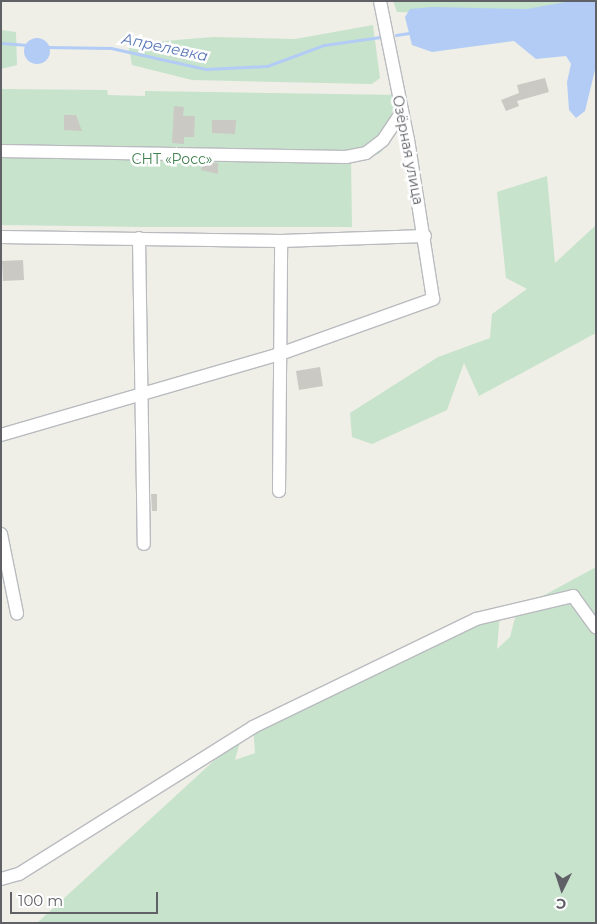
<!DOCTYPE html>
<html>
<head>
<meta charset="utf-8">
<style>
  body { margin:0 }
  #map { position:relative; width:597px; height:924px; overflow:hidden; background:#efefe8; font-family:Montserrat,sans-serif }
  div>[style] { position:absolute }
  .green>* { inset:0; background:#c7e3cc }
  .water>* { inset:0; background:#b2ccf5 }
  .round { border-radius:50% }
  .stream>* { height:3px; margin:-1.5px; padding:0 1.5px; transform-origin:1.5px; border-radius:1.5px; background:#b2ccf5 }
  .building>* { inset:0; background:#cbc9c4 }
  .roads { filter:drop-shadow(1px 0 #b9bbbf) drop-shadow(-1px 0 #b9bbbf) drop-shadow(0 1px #b9bbbf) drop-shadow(0 -1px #b9bbbf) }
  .minor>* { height:12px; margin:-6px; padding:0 6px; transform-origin:6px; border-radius:6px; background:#fff }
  span { translate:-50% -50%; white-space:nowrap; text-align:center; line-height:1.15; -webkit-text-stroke:5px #fff; paint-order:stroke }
  .street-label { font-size:14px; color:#5f6166 }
  .park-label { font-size:14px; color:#41824f }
  .water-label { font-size:15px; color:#5675b6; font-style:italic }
  .frame { position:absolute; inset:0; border:2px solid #5f6166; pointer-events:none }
  .north { position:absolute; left:537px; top:864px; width:50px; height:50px; -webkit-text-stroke:4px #fff; paint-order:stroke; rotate:184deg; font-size:14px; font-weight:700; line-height:20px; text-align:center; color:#5f6166 }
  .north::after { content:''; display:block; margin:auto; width:18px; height:22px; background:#5f6166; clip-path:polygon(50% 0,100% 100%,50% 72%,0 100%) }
  .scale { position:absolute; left:10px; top:892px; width:148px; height:22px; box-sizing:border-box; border:2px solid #5f6166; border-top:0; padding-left:6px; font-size:15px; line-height:18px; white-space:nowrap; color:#5f6166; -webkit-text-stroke:4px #fff; paint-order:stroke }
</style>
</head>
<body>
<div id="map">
  <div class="green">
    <div style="clip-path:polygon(393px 1px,596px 1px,596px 2px,534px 16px,397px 12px)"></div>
    <div style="clip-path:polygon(373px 25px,380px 78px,372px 84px,192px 80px,132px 65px,128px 44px,213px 37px,295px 39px)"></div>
    <div style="clip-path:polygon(1px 30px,16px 32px,17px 65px,1px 69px)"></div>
    <div style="clip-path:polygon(1px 89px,107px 90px,108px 95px,145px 96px,145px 91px,401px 95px,394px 137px,379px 154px,351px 159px,352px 227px,144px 227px,1px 225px)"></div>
    <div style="clip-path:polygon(547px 176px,555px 263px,596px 225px,596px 333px,479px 396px,464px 363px,447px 410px,372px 444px,352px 437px,350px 413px,438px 357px,490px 338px,492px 314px,527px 289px,506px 278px,497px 192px)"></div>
    <div style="clip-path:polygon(596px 567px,596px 923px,37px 923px,242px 735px,235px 760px,255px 753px,253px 727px,500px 614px,497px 649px,510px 637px,517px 610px)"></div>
  </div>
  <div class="water">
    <div style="clip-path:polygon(571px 1px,596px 1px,596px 66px,585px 111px,576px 118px,569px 110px,567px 82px,571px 64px,566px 56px,536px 59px,514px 41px,432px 52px,412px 45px,405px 17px,410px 9px,432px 7px,527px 9px)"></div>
    <div class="round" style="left:24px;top:38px;width:26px;height:26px"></div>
  </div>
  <div class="stream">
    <div style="left:396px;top:35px;width:13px;rotate:-9deg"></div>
    <div style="left:1px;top:43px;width:27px;rotate:4deg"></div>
    <div style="left:47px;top:47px;width:64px;rotate:0.9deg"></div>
    <div style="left:111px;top:48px;width:97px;rotate:12.5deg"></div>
    <div style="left:206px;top:69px;width:61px;rotate:-2.8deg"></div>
    <div style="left:267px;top:66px;width:61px;rotate:-20.2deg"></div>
    <div style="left:324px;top:45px;width:57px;rotate:-8.1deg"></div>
  </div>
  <div class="building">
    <div style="clip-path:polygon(545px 78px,549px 92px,517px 101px,519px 106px,506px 111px,501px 100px,519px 93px,517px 85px)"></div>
    <div style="clip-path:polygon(174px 106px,184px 107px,183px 116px,195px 116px,194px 137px,184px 137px,184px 144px,172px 143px)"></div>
    <div style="clip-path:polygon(64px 115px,76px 115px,82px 131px,64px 130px)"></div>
    <div style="clip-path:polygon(212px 120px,236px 120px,235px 134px,212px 133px)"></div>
    <div style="clip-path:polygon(202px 163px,218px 163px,218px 174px,201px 170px)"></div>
    <div style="clip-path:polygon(23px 260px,24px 280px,3px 281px,2px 261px)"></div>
    <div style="clip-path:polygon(320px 367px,323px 386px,299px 390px,296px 371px)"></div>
    <div style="clip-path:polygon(151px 494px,157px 494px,157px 511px,152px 511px)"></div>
  </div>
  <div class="roads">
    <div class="minor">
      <div style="left:1px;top:151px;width:345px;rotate:1deg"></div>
      <div style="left:346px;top:157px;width:20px;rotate:-11deg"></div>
      <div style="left:366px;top:153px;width:21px;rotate:-37deg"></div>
      <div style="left:383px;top:140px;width:30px;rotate:-56deg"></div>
      <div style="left:1px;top:237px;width:280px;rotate:0.8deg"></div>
      <div style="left:281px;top:241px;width:144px;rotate:-2deg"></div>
      <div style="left:139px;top:238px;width:306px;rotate:89.1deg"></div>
      <div style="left:1px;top:435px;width:287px;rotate:-16.2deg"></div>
      <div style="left:277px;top:355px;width:166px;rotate:-19.7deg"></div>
      <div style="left:433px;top:299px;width:161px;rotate:-98.9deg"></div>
      <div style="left:408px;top:140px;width:142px;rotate:-101.4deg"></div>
      <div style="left:279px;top:491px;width:250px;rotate:-89.5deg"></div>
      <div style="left:1px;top:534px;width:81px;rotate:78.6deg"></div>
      <div style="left:1px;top:879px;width:19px;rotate:-16deg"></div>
      <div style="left:19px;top:874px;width:276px;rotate:-32.1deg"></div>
      <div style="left:253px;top:727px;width:248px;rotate:-25.8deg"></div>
      <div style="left:476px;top:619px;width:100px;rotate:-13.3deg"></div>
      <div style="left:573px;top:596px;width:39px;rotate:54deg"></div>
    </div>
  </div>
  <div class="street-label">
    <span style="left:408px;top:150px;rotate:79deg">Озёрная улица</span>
  </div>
  <div class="park-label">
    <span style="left:172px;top:159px">СНТ «Росс»</span>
  </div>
  <div class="water-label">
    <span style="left:165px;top:47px;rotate:12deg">Апрелевка</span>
  </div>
  <div class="frame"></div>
  <div class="north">С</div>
  <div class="scale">100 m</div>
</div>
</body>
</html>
